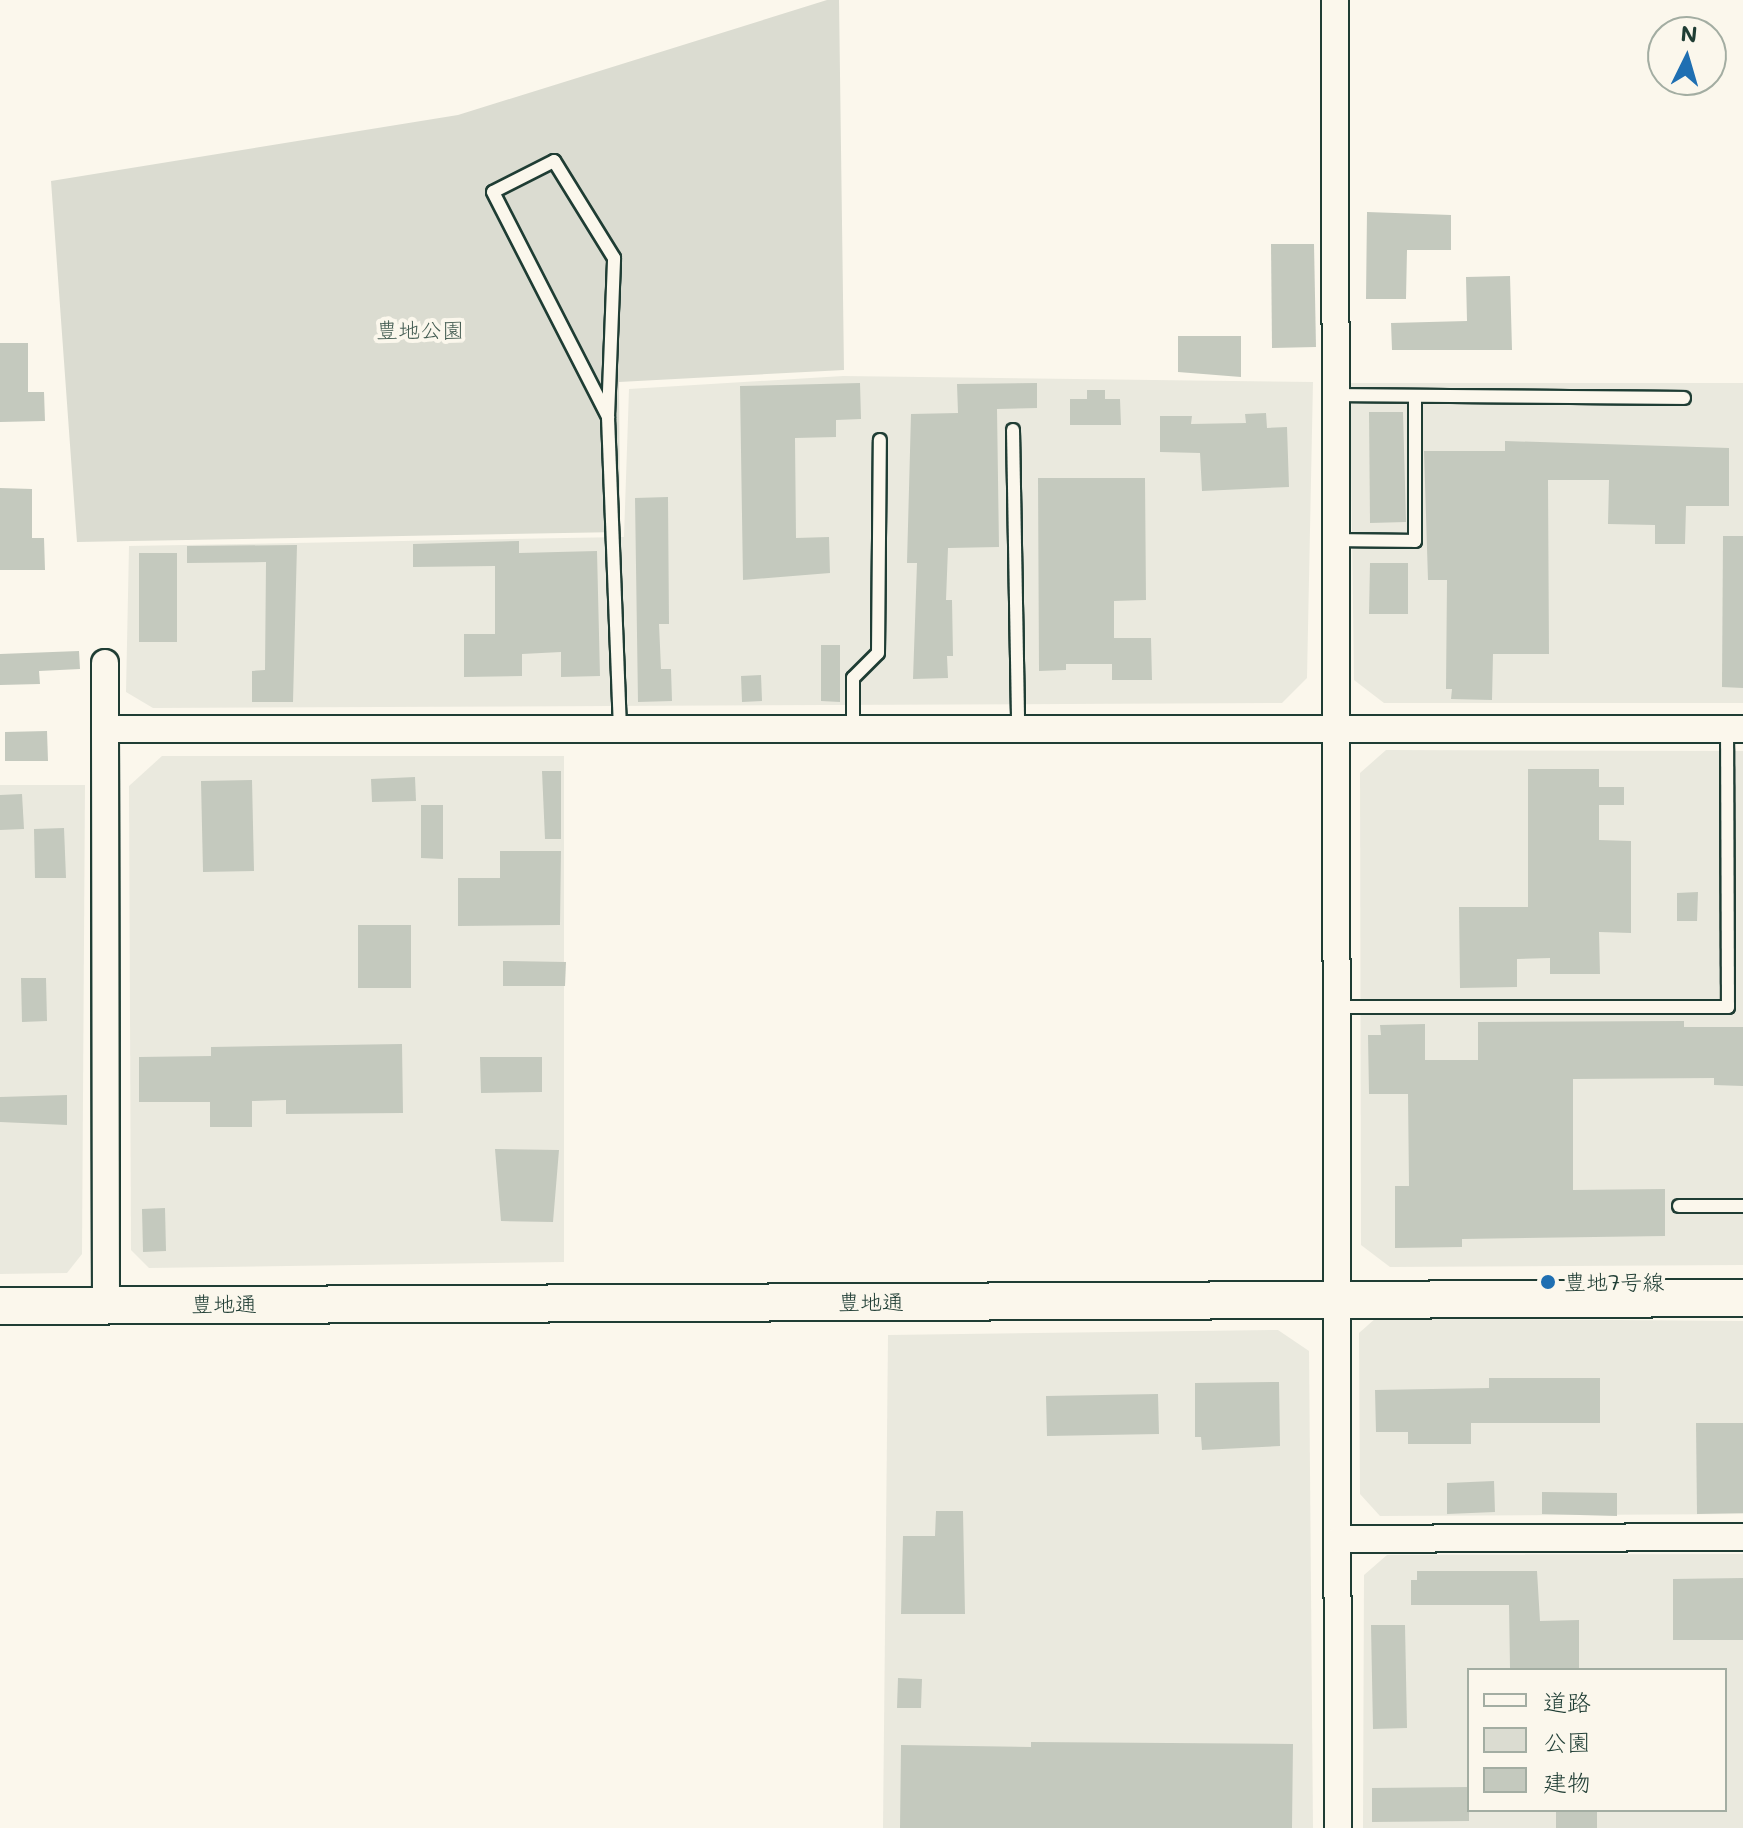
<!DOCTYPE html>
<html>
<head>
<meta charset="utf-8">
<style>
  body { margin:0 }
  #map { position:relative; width:1743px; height:1828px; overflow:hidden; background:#fbf7ec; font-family:Mali,"Klee One",sans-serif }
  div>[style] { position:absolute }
  .built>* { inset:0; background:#eae9de }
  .green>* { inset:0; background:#dbdcd1 }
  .building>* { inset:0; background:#c4c9be }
  .roads { filter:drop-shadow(2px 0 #1f3d34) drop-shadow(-2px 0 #1f3d34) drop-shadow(0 2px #1f3d34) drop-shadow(0 -2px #1f3d34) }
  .lane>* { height:12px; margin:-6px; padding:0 6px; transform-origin:6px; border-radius:6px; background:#fbf7ec }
  .street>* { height:26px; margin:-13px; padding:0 13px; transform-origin:13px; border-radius:13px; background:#fbf7ec }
  .secondary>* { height:36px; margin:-18px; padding:0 18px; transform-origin:18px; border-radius:18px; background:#fbf7ec }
  .dots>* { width:22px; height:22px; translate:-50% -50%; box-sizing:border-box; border:4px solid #fbf7ec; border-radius:50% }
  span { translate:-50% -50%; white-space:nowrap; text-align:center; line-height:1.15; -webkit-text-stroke:8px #fbf7ec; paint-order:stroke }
  .park-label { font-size:22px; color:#455d53 }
  .poi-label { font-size:22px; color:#1f3d34 }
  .left { translate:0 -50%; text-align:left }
  .street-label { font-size:22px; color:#1f3d34 }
  .legend { position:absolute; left:1467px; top:1668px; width:260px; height:144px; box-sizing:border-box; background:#fbf7ec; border:2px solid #a3ada2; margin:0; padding:10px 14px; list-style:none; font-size:24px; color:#1f3d34 }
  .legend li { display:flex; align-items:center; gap:16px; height:40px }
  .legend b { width:40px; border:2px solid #a3ada2 }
  .north { position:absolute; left:1647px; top:16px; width:80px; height:80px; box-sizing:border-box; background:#fbf7ec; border:2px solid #a3ada2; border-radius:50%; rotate:5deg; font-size:22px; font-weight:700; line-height:32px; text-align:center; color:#1f3d34 }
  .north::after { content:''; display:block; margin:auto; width:28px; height:36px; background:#1f6fb2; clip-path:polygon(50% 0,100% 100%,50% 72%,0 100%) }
</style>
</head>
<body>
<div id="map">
  <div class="built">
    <div style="clip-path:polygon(843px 376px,1313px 382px,1307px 678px,1282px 703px,153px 708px,126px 692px,129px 546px,624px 537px,629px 389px)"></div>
    <div style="clip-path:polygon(1350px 383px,1743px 383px,1743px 703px,1384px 703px,1354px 680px)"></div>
    <div style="clip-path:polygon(1386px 750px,1743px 751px,1743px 1265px,1390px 1267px,1361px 1245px,1360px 773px)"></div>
    <div style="clip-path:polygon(162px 756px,564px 756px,564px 1262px,149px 1268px,131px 1250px,129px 786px)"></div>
    <div style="clip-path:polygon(0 785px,85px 785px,82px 1254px,67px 1273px,0 1274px)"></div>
    <div style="clip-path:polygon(1376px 1318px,1743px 1321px,1743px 1514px,1380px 1516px,1360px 1494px,1359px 1333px)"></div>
    <div style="clip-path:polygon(1278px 1330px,1309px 1351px,1313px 1828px,883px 1828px,888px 1335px)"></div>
    <div style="clip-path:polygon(evenodd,1743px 1554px,1743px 1828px,1363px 1828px,1364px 1575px,1387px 1555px,1743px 1554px,1469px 1670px,1725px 1670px,1725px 1810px,1469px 1810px,1469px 1670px)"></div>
  </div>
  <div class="green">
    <div style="clip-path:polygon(827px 0,839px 0,844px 370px,619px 382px,620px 532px,77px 542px,51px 181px,458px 115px)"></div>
  </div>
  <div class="building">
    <div style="clip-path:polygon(1367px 212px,1451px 215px,1451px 250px,1407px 250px,1406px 299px,1366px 299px)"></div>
    <div style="clip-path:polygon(1271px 244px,1314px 244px,1316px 347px,1272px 348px)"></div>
    <div style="clip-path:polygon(1510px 276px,1512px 350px,1392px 350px,1391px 323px,1467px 321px,1466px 277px)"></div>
    <div style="clip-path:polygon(1178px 336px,1241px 336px,1241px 377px,1178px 372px)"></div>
    <div style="clip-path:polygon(0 343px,28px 343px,28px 392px,44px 392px,45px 421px,0 422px)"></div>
    <div style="clip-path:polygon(860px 383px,861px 419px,836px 420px,836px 437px,795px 438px,796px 538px,829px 537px,830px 573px,743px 580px,740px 386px)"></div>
    <div style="clip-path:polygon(1037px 383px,1037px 408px,997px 409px,999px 547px,948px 548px,946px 600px,952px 600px,953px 656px,947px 656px,948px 678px,913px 679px,917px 563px,907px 563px,911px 414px,958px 413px,957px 384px)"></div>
    <div style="clip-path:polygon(1087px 390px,1105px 390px,1105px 399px,1120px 399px,1121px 425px,1070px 425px,1070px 399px,1087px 399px)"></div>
    <div style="clip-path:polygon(1369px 412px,1403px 412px,1406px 522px,1370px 523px)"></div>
    <div style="clip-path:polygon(1266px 413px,1267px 428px,1287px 427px,1289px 487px,1202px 491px,1200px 453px,1160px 452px,1160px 416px,1192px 416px,1191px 424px,1246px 423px,1245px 414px)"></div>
    <div style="clip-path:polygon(1505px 441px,1729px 448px,1729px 506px,1686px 506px,1685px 544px,1655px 544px,1655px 525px,1608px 524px,1609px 480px,1548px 480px,1549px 654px,1493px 654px,1492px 700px,1451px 699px,1452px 689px,1446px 689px,1447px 580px,1428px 580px,1424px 451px,1505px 451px)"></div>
    <div style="clip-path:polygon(1038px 478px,1145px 478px,1146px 600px,1114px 601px,1114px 638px,1151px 638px,1152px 680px,1112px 680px,1112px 664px,1066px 664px,1066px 670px,1039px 671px)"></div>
    <div style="clip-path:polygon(0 488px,32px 489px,32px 538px,44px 538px,45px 570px,0 570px)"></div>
    <div style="clip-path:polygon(668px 497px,669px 624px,659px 624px,661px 669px,671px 669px,672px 701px,638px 702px,635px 498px)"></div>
    <div style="clip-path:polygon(1723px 536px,1743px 536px,1743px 688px,1722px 687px)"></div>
    <div style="clip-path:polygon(519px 541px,519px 553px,597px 551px,600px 676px,561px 677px,561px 652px,522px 654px,522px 676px,464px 677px,464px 634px,495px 634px,495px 566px,413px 567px,413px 544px)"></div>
    <div style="clip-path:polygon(297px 545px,293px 702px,252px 702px,252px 671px,265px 670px,266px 562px,187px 563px,187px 546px)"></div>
    <div style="clip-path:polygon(139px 553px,177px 553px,177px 642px,139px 642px)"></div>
    <div style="clip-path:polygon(1370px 563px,1408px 563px,1408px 614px,1369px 614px)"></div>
    <div style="clip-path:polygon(821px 645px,840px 645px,840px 702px,821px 701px)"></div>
    <div style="clip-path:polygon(79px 651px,80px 669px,39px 671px,40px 684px,0 685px,0 654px)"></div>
    <div style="clip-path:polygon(761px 675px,762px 701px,742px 702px,741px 676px)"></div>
    <div style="clip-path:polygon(47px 731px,48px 761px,5px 761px,5px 732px)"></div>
    <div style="clip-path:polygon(1528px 769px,1599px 769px,1599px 787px,1624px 787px,1624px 805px,1599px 805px,1599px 840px,1631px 841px,1631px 933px,1599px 932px,1600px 974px,1550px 974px,1550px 958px,1517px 959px,1517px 987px,1460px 988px,1459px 907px,1528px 907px)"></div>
    <div style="clip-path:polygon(542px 771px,561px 771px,561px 839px,545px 839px)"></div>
    <div style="clip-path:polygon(415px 777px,416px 801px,372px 802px,371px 779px)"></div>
    <div style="clip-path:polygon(252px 780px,254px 871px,203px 872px,201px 781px)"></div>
    <div style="clip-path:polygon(22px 794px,24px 829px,0 830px,0 795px)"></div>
    <div style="clip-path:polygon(421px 805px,443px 805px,443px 859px,421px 858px)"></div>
    <div style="clip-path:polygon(64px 828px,66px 878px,35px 878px,34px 829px)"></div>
    <div style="clip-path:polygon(500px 851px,561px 851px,560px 925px,458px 926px,458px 878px,500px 878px)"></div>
    <div style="clip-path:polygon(1698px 892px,1697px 921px,1677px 921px,1677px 893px)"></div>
    <div style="clip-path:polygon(358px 925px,411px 925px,411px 988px,358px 988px)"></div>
    <div style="clip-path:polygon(503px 961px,566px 962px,565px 986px,503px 986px)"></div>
    <div style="clip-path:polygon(21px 978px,46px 978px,47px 1021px,22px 1022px)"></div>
    <div style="clip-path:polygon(1684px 1021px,1684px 1027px,1743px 1027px,1743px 1086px,1714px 1085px,1714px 1078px,1573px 1079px,1573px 1190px,1665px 1189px,1665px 1236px,1462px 1239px,1462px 1247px,1395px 1248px,1395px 1186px,1409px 1186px,1408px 1094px,1369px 1094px,1368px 1035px,1381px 1035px,1380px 1025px,1425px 1024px,1425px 1060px,1478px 1060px,1478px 1022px)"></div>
    <div style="clip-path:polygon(402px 1044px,403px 1113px,286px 1114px,286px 1100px,252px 1101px,252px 1127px,210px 1127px,210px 1102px,139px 1102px,139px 1057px,211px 1056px,211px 1047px)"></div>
    <div style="clip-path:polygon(480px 1057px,542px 1057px,542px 1092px,481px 1093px)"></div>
    <div style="clip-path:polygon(67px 1095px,67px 1125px,0 1122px,0 1097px)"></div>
    <div style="clip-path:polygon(495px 1149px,559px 1150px,553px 1222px,501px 1221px)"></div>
    <div style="clip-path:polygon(165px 1208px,166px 1251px,143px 1252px,142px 1209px)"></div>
    <div style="clip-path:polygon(1489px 1378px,1600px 1378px,1600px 1423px,1471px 1423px,1471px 1444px,1408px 1444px,1408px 1432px,1376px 1432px,1375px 1390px,1489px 1388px)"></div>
    <div style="clip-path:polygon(1279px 1382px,1280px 1446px,1202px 1450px,1201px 1437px,1195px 1437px,1195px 1383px)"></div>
    <div style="clip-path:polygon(1158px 1394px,1159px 1434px,1047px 1436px,1046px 1396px)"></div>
    <div style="clip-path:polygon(1696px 1423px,1743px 1423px,1743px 1513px,1697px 1514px)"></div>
    <div style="clip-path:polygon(1494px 1481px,1495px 1512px,1447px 1514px,1447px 1483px)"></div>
    <div style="clip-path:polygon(1542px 1492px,1617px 1493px,1617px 1516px,1542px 1514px)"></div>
    <div style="clip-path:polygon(936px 1511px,963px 1511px,965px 1614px,901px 1614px,903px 1536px,935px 1536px)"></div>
    <div style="clip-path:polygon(1417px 1571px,1537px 1571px,1540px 1621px,1579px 1620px,1579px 1670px,1510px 1668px,1509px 1605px,1411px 1605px,1411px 1580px,1417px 1580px)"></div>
    <div style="clip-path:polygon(1743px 1578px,1743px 1640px,1673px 1640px,1673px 1579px)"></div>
    <div style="clip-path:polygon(1371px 1625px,1405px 1625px,1407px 1728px,1373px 1729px)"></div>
    <div style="clip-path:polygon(898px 1678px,922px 1679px,921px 1708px,897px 1708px)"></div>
    <div style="clip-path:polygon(1031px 1742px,1293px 1744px,1292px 1828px,900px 1828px,901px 1745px,1031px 1747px)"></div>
    <div style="clip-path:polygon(1469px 1787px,1469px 1821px,1372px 1822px,1372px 1788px)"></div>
    <div style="clip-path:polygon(1556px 1810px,1597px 1810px,1597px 1828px,1556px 1828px)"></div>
  </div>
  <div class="roads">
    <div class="lane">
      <div style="left:1336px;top:395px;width:348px;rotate:0.5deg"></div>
      <div style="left:608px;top:417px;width:159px;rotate:-87.8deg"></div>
      <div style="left:614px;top:258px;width:114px;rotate:-121.7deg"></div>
      <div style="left:554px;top:161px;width:68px;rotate:153.1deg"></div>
      <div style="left:493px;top:192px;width:253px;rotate:62.9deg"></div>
      <div style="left:608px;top:417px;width:312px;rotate:87.8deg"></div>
      <div style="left:1013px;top:430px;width:300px;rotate:89deg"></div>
      <div style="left:1336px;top:540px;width:79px;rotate:0.7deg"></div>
      <div style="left:1415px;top:541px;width:145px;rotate:-90deg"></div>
      <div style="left:853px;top:729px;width:51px;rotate:-90deg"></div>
      <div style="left:853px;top:678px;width:35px;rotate:-45deg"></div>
      <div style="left:878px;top:653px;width:213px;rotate:-89.5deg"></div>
      <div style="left:1336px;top:1007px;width:392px"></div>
      <div style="left:1728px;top:1007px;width:278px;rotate:-90.2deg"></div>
      <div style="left:1679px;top:1206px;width:64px"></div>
    </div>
    <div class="street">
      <div style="left:1335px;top:0;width:1828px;rotate:89.91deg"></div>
      <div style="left:105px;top:663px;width:66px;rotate:90deg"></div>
      <div style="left:106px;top:1305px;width:576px;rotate:-90.1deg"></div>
      <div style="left:105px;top:729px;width:1638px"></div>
      <div style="left:1340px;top:1539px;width:403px;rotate:-0.3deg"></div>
    </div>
    <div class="secondary">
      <div style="left:0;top:1306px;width:1743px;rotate:-0.26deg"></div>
    </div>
  </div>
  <div class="dots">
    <div style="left:1548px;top:1282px;background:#1f6fb2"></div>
  </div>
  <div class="park-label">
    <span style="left:420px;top:330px">豊地公園</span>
  </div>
  <div class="poi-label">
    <span class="left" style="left:1564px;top:1282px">豊地7号線</span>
  </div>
  <div class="street-label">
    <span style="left:871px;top:1302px">豊地通</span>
    <span style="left:224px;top:1304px">豊地通</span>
  </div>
  <ul class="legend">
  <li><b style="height:10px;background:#fbf7ec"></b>道路</li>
  <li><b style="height:22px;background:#dbdcd1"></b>公園</li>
  <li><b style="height:22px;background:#c4c9be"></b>建物</li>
  </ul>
  <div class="north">N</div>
</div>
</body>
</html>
